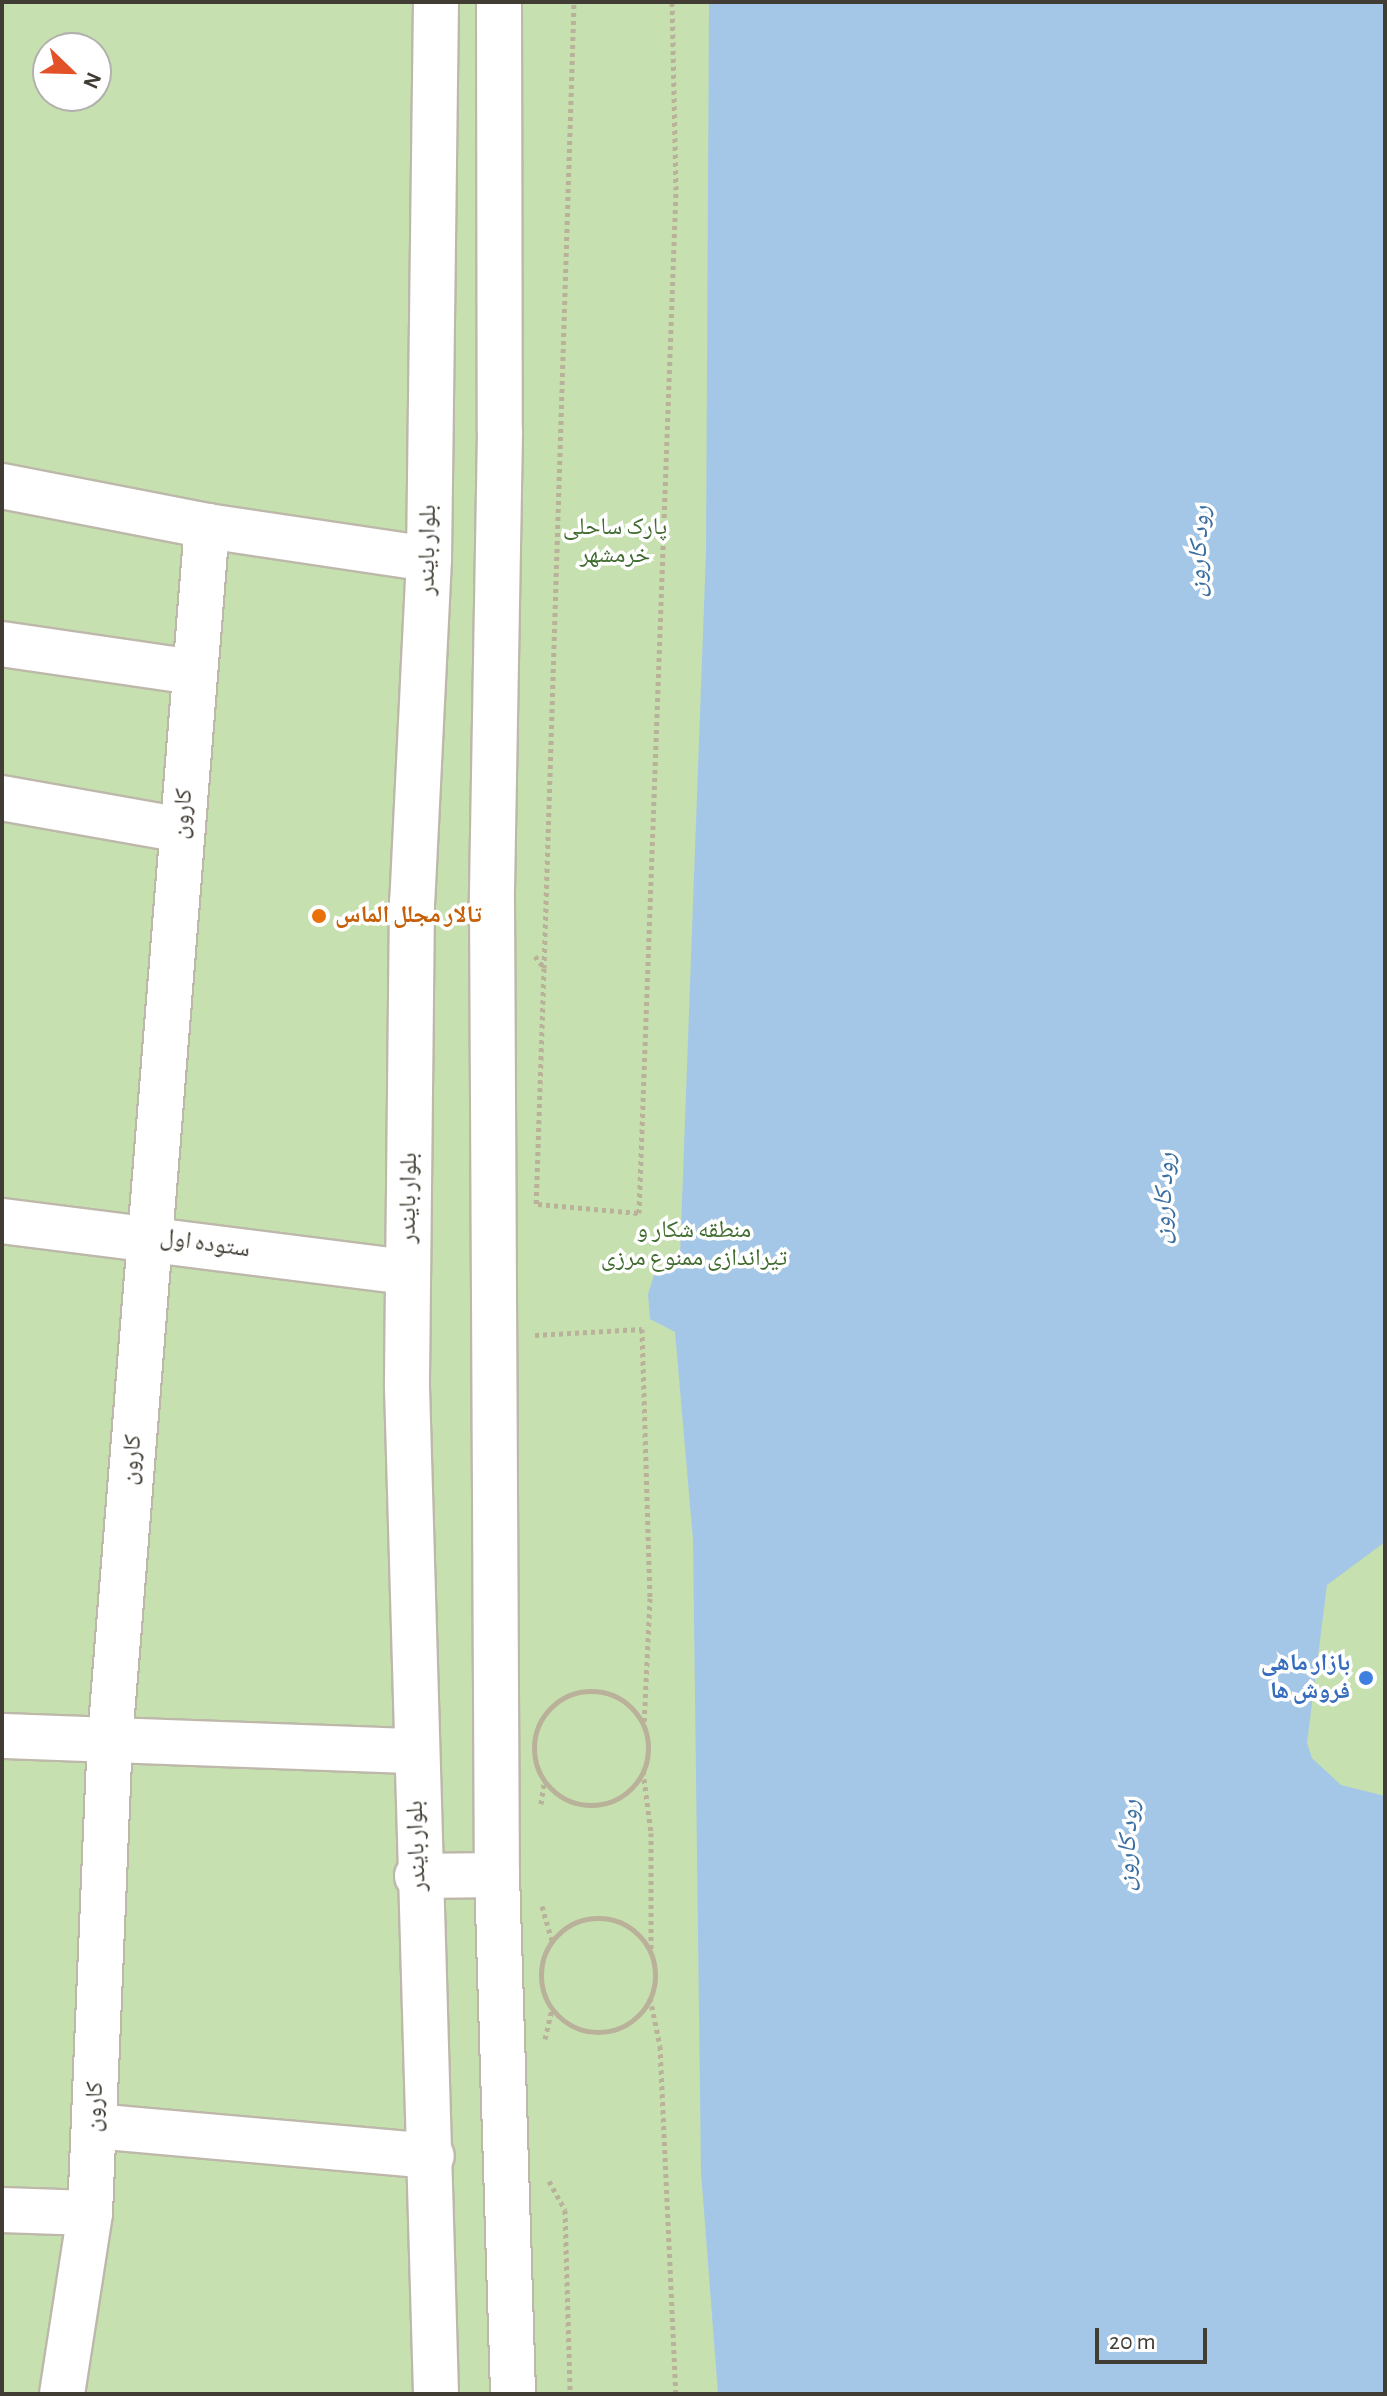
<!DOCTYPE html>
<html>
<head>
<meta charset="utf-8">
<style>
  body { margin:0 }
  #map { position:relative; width:1387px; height:2396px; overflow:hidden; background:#f0ede4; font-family:"Alegreya Sans","Noto Naskh Arabic",sans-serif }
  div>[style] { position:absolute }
  .green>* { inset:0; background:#c7e0b0 }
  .water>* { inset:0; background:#a5c7e7 }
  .path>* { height:5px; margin-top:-2.5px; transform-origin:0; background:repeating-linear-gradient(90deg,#bab19a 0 4px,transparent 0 8px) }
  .path>.ring { margin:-2.5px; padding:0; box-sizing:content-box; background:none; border:5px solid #bab19a; border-radius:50% }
  .roads { filter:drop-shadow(2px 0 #bdb8aa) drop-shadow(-2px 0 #bdb8aa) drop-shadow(0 2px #bdb8aa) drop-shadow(0 -2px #bdb8aa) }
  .minor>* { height:44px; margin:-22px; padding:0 22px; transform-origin:22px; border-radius:22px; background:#fff }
  .dots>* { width:22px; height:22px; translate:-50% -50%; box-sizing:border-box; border:4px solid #fff; border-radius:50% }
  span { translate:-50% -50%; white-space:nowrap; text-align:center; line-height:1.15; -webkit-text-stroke:7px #fff; paint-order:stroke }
  .park-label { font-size:24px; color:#416c2f }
  .street-label { font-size:24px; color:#413d34 }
  .food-label { font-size:24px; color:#c56008; font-weight:700 }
  .left { translate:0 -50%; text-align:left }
  .shop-label { font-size:24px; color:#366cbe; font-weight:700 }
  .right { translate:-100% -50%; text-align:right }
  .water-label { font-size:26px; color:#3a6ea1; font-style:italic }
  .frame { position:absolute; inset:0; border:4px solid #413d34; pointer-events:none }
  .north { position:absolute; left:32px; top:32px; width:80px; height:80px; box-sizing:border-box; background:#fff; border:2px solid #b3b1ae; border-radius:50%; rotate:113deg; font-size:22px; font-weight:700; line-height:32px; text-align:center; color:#413d34 }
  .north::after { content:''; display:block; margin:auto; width:28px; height:36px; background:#e35128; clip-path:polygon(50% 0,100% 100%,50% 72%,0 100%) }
  .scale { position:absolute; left:1095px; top:2328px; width:112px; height:36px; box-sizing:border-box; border:4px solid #413d34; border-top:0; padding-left:10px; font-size:24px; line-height:28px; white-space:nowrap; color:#413d34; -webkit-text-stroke:6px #fff; paint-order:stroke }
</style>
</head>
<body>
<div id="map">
  <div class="green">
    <div style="clip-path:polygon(evenodd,2px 2px,1385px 2px,1385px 2394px,2px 2394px,2px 2px,48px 48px,96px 48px,96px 96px,48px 96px,48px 48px)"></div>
  </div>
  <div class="water">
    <div style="clip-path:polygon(709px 2px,1385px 2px,1385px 1542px,1327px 1585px,1307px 1743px,1312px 1758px,1341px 1785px,1385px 1796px,1385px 2394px,718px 2394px,701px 2172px,693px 1540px,675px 1332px,650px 1319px,648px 1294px,655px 1272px,680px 1256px,706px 551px)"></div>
  </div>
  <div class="path">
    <div style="left:535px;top:956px;width:15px;rotate:53deg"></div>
    <div style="left:544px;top:968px;width:238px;rotate:91.9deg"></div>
    <div style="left:544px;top:968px;width:966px;rotate:-88.22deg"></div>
    <div style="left:538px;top:1204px;width:101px;rotate:5.1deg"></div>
    <div style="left:639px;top:1213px;width:1024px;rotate:-87.93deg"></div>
    <div style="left:676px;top:190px;width:188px;rotate:-91.2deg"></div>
    <div style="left:535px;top:1335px;width:107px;rotate:-3.2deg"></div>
    <div style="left:642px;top:1329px;width:269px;rotate:88.3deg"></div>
    <div style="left:650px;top:1598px;width:126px;rotate:92.7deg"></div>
    <div class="ring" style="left:534px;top:1691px;width:109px;height:109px"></div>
    <div style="left:643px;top:1771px;width:63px;rotate:82.6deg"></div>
    <div style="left:651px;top:1833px;width:118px;rotate:90deg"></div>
    <div style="left:541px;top:1804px;width:22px;rotate:-82deg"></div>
    <div style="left:542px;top:1906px;width:36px;rotate:74deg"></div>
    <div class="ring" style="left:541px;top:1918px;width:109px;height:109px"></div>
    <div style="left:650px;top:1998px;width:49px;rotate:78.2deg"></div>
    <div style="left:660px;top:2046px;width:348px;rotate:87.4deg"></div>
    <div style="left:545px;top:2039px;width:31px;rotate:-77deg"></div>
    <div style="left:549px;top:2181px;width:33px;rotate:61deg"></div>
    <div style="left:565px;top:2210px;width:184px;rotate:88.4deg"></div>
  </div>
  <div class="roads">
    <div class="minor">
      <div style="left:436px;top:2px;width:557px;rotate:90.72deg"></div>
      <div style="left:429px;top:559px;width:342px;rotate:92.8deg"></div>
      <div style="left:412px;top:901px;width:486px;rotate:90.6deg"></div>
      <div style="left:407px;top:1387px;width:1007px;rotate:88.35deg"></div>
      <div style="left:499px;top:2px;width:430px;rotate:89.9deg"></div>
      <div style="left:500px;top:432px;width:470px;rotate:91deg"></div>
      <div style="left:492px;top:902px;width:973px;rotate:89.71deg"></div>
      <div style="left:497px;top:1875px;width:519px;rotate:88.23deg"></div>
      <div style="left:2px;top:486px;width:209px;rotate:11deg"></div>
      <div style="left:207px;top:526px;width:224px;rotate:8.5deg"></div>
      <div style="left:2px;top:644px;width:194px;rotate:8.3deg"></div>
      <div style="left:2px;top:798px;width:183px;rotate:10.1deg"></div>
      <div style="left:2px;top:1221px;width:409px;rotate:7.2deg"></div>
      <div style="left:2px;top:1736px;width:412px;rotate:2.1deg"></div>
      <div style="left:417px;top:1876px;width:80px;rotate:-0.7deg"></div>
      <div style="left:95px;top:2126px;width:338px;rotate:5.1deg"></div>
      <div style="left:2px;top:2210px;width:88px;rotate:2deg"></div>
      <div style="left:62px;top:2394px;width:183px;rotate:-81.2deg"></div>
      <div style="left:90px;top:2213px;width:474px;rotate:-87.6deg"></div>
      <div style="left:110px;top:1739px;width:1217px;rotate:-85.43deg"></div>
    </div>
  </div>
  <div class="dots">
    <div style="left:319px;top:916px;background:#e8710a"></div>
    <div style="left:1366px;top:1678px;background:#3f7fe0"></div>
  </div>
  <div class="park-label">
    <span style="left:615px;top:542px">پارک ساحلی<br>خرمشهر</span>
    <span style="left:694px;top:1245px">منطقه شکار و<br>تیراندازی ممنوع مرزی</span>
  </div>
  <div class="street-label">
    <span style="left:428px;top:550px;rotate:-89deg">بلوار بایندر</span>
    <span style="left:183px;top:814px;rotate:-85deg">کارون</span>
    <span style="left:409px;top:1198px;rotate:-89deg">بلوار بایندر</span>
    <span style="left:205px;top:1244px;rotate:8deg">ستوده اول</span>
    <span style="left:132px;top:1460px;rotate:-85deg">کارون</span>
    <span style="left:417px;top:1846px;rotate:-92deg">بلوار بایندر</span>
    <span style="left:95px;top:2107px;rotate:-88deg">کارون</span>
  </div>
  <div class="food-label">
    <span class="left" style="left:335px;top:916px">تالار مجلل الماس</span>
  </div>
  <div class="shop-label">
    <span class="right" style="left:1350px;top:1678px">بازار ماهی<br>فروش ها</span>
  </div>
  <div class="water-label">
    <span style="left:1199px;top:551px;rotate:-87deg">رود کارون</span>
    <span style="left:1164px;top:1198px;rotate:-87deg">رود کارون</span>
    <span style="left:1128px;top:1845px;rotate:-87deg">رود کارون</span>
  </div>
  <div class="frame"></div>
  <div class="north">N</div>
  <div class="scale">20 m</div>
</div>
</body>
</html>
